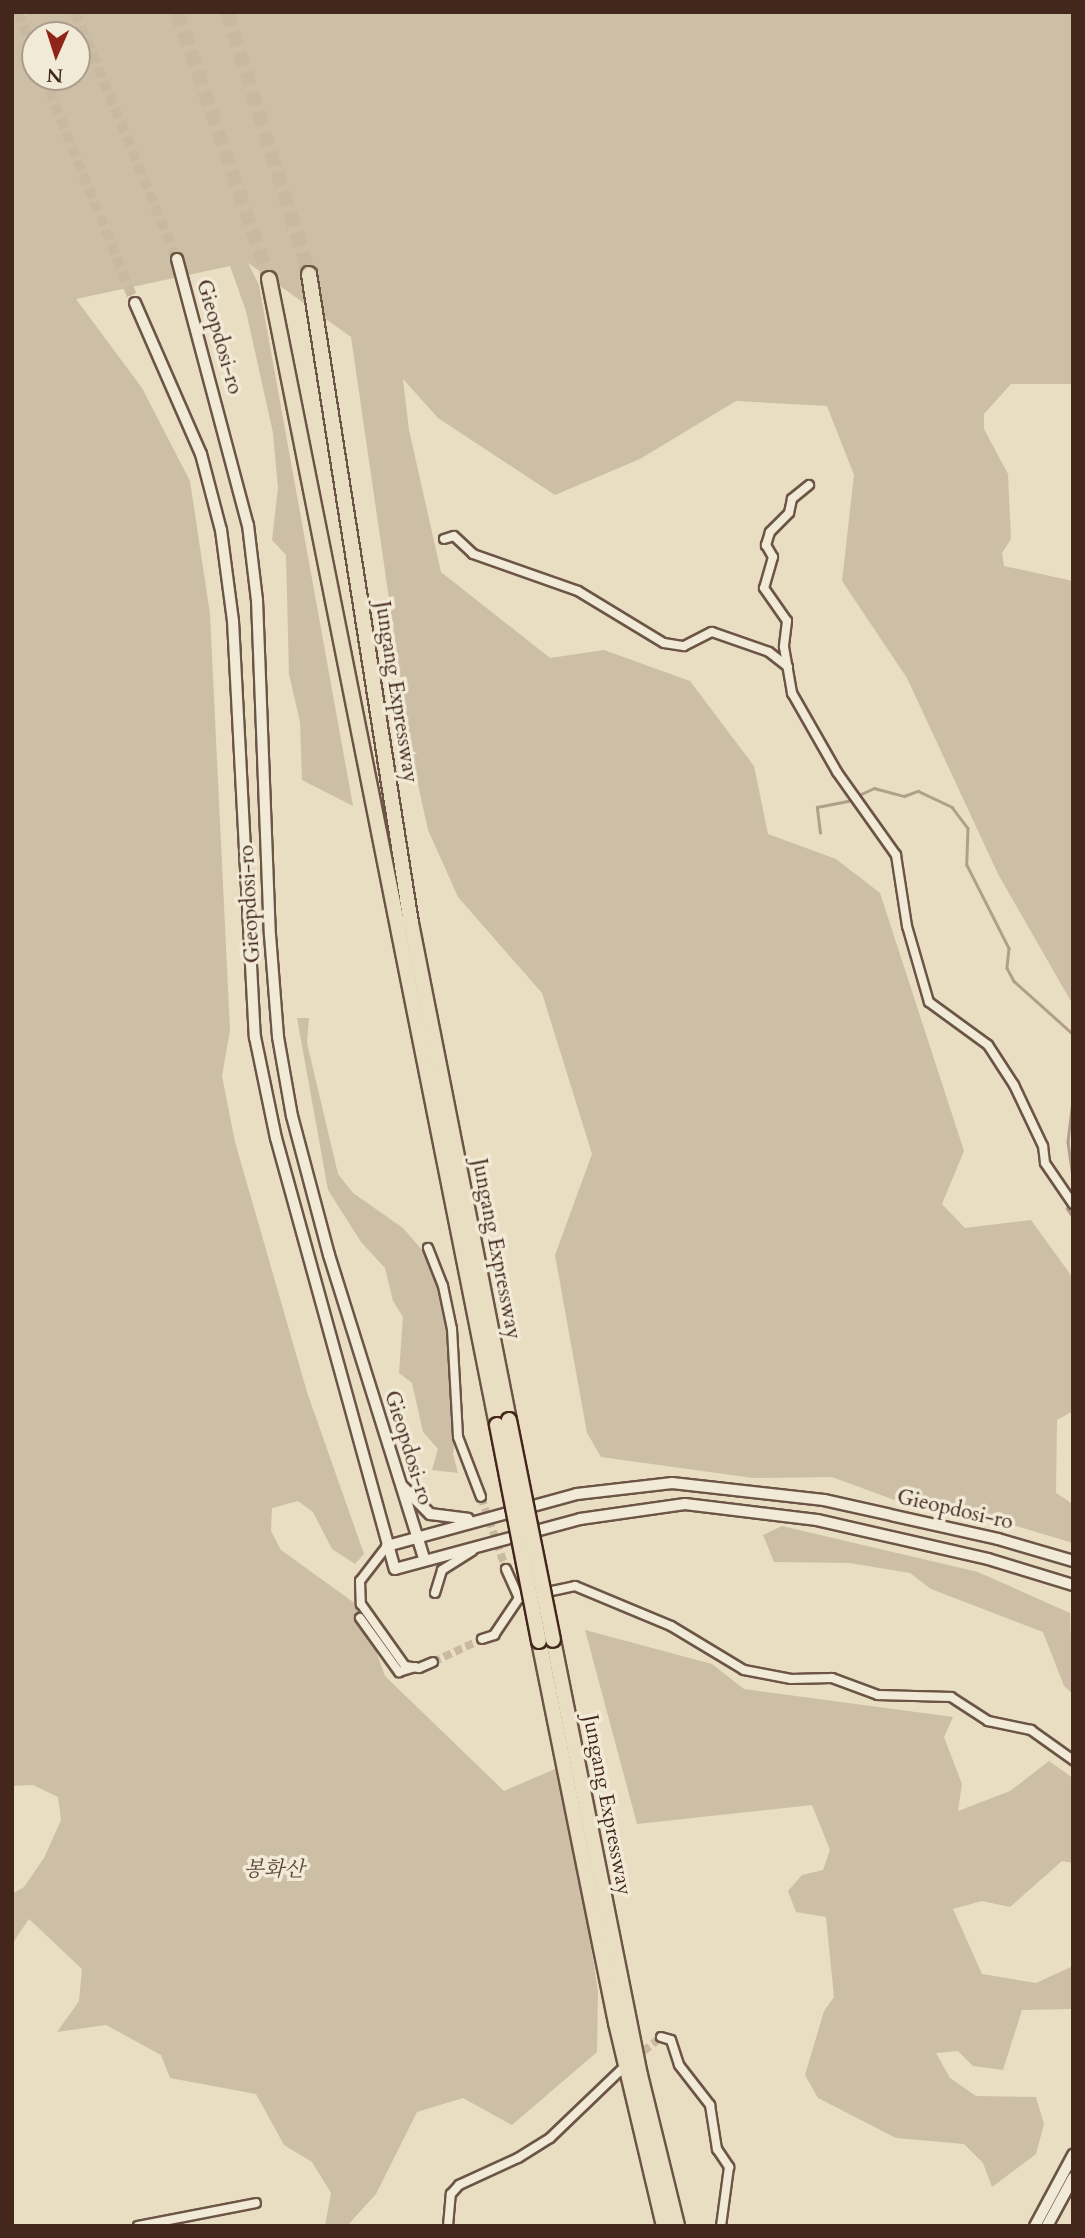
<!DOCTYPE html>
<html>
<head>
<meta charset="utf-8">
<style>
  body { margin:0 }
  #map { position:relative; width:1085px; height:2238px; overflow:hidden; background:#e9dec1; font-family:Cardo,"Noto Serif KR",serif }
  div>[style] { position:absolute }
  .green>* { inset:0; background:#cdbfa5 }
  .stream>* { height:2.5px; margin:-1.25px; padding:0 1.25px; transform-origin:1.25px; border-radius:1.25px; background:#b1a089 }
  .street-tunnel>* { height:8px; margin-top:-4px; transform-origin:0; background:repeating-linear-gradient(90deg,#c8b9a0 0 8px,transparent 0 12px) }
  .secondary-tunnel>* { height:10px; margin-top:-5px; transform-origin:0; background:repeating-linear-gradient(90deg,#c8b9a0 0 10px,transparent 0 15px) }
  .highway-tunnel>* { height:14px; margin-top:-7px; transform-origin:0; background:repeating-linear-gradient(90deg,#c8b9a0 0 14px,transparent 0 21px) }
  .roads { filter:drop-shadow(2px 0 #6c5546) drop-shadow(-2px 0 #6c5546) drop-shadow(0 2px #6c5546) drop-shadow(0 -2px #6c5546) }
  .street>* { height:8px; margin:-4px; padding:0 4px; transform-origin:4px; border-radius:4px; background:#f1ead7 }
  .secondary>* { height:10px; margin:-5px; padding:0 5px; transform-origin:5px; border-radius:5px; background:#f1ead7 }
  .highway>* { height:14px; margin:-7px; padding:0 7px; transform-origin:7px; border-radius:7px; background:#e9dec1 }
  .bridges { filter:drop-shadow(2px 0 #43271d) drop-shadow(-2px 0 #43271d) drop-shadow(0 2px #43271d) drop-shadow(0 -2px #43271d) }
  .highway-bridge>* { height:14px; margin:-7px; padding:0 7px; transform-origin:7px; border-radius:7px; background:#e9dec1 }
  span { translate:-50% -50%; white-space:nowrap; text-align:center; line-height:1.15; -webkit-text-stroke:7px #f1ead7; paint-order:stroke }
  .street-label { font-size:21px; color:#43271d }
  .park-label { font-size:21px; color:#5f4538; font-style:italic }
  .frame { position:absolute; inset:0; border:14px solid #43271d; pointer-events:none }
  .north { position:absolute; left:21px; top:21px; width:70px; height:70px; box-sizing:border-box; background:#f1ead7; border:2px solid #ab9c8d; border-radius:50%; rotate:183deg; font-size:19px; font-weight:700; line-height:28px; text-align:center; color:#43271d }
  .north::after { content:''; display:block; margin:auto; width:24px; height:32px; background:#8f2418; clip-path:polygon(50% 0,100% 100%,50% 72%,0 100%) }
</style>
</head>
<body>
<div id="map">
  <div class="green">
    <div style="clip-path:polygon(evenodd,35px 12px,1073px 12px,1073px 384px,1011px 384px,984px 414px,984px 429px,1008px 474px,1011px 539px,1002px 553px,1004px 566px,1073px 581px,1073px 1005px,998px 874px,907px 678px,842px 581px,854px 475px,827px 406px,736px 401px,640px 459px,555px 495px,438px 418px,403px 379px,409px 430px,441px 572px,550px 658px,604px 650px,690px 681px,754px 766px,768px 834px,836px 859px,880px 893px,964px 1151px,942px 1204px,965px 1228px,1031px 1220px,1073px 1278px,1073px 1411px,1057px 1420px,1056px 1493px,1073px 1504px,1073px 1543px,1006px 1523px,919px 1509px,832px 1477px,753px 1478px,601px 1457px,587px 1433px,555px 1255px,592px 1154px,542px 993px,458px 897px,428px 830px,412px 757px,351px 337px,248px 263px,259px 285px,353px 806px,302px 780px,300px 722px,289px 674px,286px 555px,272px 540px,278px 488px,273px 433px,246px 311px,230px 266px,76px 299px,142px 388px,190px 481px,210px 614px,230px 1030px,222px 1076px,235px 1142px,307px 1392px,364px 1554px,355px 1564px,332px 1549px,313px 1512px,298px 1501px,272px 1508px,271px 1531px,281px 1550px,360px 1607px,385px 1676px,504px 1791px,562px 1766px,598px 1991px,597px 2052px,512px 2125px,463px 2098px,417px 2112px,376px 2194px,347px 2226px,325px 2226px,331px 2193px,312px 2162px,284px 2145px,256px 2094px,170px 2078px,161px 2055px,106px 2025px,57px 2032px,79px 2001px,82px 1969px,29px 1919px,12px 1944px,12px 1894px,24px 1887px,44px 1858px,61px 1820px,58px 1797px,33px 1785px,12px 1786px,12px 18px,35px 12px,35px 35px,77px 35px,77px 77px,35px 77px,35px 35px)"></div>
    <div style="clip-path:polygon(297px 1018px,309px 1018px,307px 1043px,338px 1174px,353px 1193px,403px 1228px,434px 1264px,452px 1342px,448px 1374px,458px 1424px,453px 1454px,458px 1473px,432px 1470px,438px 1449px,423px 1432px,412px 1383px,399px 1373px,403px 1317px,393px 1301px,385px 1268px,361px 1242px,328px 1190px)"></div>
    <div style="clip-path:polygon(782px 1526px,978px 1572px,1070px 1613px,1073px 1694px,1064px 1686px,1043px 1632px,931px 1589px,910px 1573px,850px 1563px,774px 1562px,763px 1535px)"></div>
    <div style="clip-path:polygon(585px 1630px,712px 1664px,744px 1689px,953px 1717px,944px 1737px,962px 1784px,958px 1811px,1010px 1791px,1049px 1761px,1073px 1778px,1073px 1863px,1062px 1861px,1010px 1907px,982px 1901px,953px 1909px,982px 1974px,1036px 1983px,1073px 1966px,1073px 2009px,1022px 2010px,1003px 2070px,973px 2066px,958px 2051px,936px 2053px,950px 2078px,976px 2096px,1036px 2097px,1044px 2124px,1036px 2154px,992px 2187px,983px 2163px,964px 2144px,896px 2138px,818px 2098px,805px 2075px,824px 2011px,834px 1997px,826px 1917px,796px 1912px,788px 1891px,802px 1875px,823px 1870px,830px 1850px,812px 1805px,637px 1824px)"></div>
  </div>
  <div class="stream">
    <div style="left:857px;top:796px;width:19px;rotate:-25deg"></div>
    <div style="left:874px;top:788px;width:31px;rotate:15deg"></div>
    <div style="left:904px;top:796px;width:15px;rotate:-20deg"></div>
    <div style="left:918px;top:791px;width:38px;rotate:25deg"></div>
    <div style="left:952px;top:807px;width:26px;rotate:53deg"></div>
    <div style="left:968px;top:828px;width:37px;rotate:92deg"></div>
    <div style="left:967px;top:865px;width:93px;rotate:63.2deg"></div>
    <div style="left:1009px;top:948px;width:20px;rotate:96deg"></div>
    <div style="left:1007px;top:968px;width:15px;rotate:62deg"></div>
    <div style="left:1014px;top:981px;width:79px;rotate:41.9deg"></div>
    <div style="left:820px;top:833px;width:26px;rotate:-97deg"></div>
    <div style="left:817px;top:807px;width:32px;rotate:-11deg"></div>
    <div style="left:1073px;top:1055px;width:3px;rotate:90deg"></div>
    <div style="left:1073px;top:1084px;width:6px;rotate:90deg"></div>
    <div style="left:1073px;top:1100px;width:42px;rotate:96.8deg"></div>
    <div style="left:1068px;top:1142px;width:36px;rotate:82deg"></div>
    <div style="left:1067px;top:1208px;width:11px;rotate:56deg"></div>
  </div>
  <div class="street-tunnel">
    <div style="left:481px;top:1497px;width:76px;rotate:70.9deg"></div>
    <div style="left:433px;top:1662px;width:54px;rotate:-25.1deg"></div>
    <div style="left:634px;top:2059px;width:35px;rotate:-39deg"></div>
  </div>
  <div class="secondary-tunnel">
    <div style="left:18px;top:12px;width:46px;rotate:68.4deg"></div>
    <div style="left:75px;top:12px;width:267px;rotate:67.6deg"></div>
    <div style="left:44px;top:77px;width:244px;rotate:68.1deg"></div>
  </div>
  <div class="highway-tunnel">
    <div style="left:177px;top:12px;width:282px;rotate:71deg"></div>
    <div style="left:227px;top:12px;width:275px;rotate:72.6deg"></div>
  </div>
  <div class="roads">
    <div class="street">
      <div style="left:809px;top:485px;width:22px;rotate:141deg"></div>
      <div style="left:792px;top:499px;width:14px;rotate:102deg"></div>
      <div style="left:789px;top:513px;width:27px;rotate:135deg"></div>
      <div style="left:770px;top:532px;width:14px;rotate:107deg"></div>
      <div style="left:766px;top:545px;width:14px;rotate:60deg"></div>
      <div style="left:773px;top:557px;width:32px;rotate:106deg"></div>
      <div style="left:764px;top:588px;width:40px;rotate:55.1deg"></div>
      <div style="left:787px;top:621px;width:26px;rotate:97deg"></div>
      <div style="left:784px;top:647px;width:47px;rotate:80.1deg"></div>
      <div style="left:792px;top:693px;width:91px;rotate:60.3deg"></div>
      <div style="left:837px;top:772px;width:102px;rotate:54.6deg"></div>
      <div style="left:896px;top:855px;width:72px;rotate:81.2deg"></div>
      <div style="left:907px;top:926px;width:79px;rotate:73.9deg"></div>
      <div style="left:929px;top:1002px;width:73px;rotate:36.1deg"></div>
      <div style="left:988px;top:1045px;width:48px;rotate:57deg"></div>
      <div style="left:1014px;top:1085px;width:68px;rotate:64.6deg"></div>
      <div style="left:1043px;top:1146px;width:17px;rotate:83deg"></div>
      <div style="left:1045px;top:1163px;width:50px;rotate:55.7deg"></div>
      <div style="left:444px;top:539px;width:10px;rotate:-17deg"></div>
      <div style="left:454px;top:536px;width:26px;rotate:43deg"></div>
      <div style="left:473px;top:554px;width:111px;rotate:19.4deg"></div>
      <div style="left:578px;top:591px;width:100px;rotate:31.2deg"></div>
      <div style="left:664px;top:643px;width:20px;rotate:9deg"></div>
      <div style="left:684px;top:646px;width:31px;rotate:-27deg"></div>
      <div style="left:712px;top:632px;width:60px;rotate:19.3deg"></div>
      <div style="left:769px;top:652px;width:24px;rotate:38deg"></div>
      <div style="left:428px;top:1248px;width:41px;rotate:68.5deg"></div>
      <div style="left:443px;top:1286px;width:44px;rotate:78.2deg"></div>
      <div style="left:452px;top:1329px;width:108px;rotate:86.8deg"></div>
      <div style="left:458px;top:1437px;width:64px;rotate:69deg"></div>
      <div style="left:387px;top:1546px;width:44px;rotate:127.6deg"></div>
      <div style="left:360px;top:1581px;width:23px;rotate:88deg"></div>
      <div style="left:361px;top:1604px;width:76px;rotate:54.6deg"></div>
      <div style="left:405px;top:1666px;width:14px;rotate:8deg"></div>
      <div style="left:419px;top:1668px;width:15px;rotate:-23deg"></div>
      <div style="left:506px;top:1569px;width:32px;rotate:66deg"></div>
      <div style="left:519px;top:1598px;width:57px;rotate:-12.1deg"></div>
      <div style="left:575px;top:1586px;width:104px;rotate:22.6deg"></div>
      <div style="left:671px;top:1626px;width:85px;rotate:31.1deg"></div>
      <div style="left:744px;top:1670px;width:48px;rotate:10.8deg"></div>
      <div style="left:791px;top:1679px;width:41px;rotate:-1.4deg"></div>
      <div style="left:832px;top:1678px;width:49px;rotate:20.3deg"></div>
      <div style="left:878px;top:1695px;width:73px;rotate:1.6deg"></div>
      <div style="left:951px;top:1697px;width:44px;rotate:33deg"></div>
      <div style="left:988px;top:1721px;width:44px;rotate:11.8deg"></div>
      <div style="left:1031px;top:1730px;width:52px;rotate:35.5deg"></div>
      <div style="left:435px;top:1593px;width:24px;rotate:-73deg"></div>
      <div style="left:442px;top:1570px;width:36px;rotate:-32deg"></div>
      <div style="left:360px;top:1618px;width:67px;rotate:54.2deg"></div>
      <div style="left:399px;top:1672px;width:17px;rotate:-17deg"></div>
      <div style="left:482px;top:1639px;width:13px;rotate:-18deg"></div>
      <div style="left:494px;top:1635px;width:45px;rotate:-56deg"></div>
      <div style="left:661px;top:2037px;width:10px;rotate:17deg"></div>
      <div style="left:671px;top:2040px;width:26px;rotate:72deg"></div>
      <div style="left:679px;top:2065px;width:51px;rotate:52.2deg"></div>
      <div style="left:710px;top:2105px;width:45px;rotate:81deg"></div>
      <div style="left:717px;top:2149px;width:22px;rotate:56deg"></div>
      <div style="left:729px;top:2167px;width:60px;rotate:97.7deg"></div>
      <div style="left:138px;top:2226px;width:120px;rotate:-11deg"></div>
      <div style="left:448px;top:2226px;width:32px;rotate:-85deg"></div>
      <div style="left:451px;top:2194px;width:12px;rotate:-48deg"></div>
      <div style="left:459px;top:2185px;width:65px;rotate:-24.6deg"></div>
      <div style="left:518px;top:2158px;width:38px;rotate:-32deg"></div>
      <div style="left:550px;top:2138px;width:98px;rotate:-43.8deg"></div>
    </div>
    <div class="secondary">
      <div style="left:177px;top:259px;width:275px;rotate:75.1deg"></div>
      <div style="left:248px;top:525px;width:76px;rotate:83.2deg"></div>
      <div style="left:257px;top:600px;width:335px;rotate:87.8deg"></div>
      <div style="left:270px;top:935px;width:102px;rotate:85.5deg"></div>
      <div style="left:278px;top:1037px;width:80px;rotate:80deg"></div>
      <div style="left:292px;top:1116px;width:144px;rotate:75.1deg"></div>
      <div style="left:329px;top:1255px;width:318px;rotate:72.6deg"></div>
      <div style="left:135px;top:303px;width:165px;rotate:66.4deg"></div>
      <div style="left:201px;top:454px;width:79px;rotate:75.3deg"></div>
      <div style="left:221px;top:530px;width:92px;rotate:82.5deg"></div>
      <div style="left:233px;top:621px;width:417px;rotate:87deg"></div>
      <div style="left:255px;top:1037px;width:103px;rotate:78.3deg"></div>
      <div style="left:276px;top:1138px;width:447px;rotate:74.6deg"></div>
      <div style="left:395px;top:1569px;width:192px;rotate:-15.1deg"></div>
      <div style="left:580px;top:1519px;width:106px;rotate:-8.1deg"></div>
      <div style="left:685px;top:1504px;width:133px;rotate:6.9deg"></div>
      <div style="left:817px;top:1520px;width:175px;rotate:12.8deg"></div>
      <div style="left:988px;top:1559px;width:89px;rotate:17deg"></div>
      <div style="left:402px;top:1486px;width:40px;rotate:45deg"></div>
      <div style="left:430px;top:1514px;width:38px;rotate:7deg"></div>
      <div style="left:387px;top:1546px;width:197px;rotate:-15.3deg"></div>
      <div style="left:577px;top:1494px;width:96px;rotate:-6.6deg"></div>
      <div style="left:672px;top:1483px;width:153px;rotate:6.4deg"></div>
      <div style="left:824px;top:1500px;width:178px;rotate:12.6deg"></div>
      <div style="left:998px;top:1539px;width:78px;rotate:16.3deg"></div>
      <div style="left:1035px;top:2226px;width:81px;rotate:-61.8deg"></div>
      <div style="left:1047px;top:2226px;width:55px;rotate:-61.6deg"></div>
    </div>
    <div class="highway">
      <div style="left:309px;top:274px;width:657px;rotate:81.07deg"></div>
      <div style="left:411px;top:923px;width:507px;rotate:78.85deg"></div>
      <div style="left:269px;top:279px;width:1168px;rotate:78.75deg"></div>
      <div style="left:553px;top:1640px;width:444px;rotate:78.7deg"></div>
      <div style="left:640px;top:2075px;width:155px;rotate:76.2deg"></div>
      <div style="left:539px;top:1641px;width:390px;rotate:78.6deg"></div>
      <div style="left:616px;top:2023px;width:209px;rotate:76.7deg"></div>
    </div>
  </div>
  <div class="bridges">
    <div class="highway-bridge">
      <div style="left:509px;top:1420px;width:224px;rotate:78.7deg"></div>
      <div style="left:497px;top:1425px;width:220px;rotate:79deg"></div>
    </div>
  </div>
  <div class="street-label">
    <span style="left:219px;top:337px;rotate:74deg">Gieopdosi-ro</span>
    <span style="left:396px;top:692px;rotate:81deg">Jungang Expressway</span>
    <span style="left:250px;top:904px;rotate:-93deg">Gieopdosi-ro</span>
    <span style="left:496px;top:1249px;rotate:79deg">Jungang Expressway</span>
    <span style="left:408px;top:1448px;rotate:73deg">Gieopdosi-ro</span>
    <span style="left:955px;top:1510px;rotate:13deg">Gieopdosi-ro</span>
    <span style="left:607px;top:1805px;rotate:79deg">Jungang Expressway</span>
  </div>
  <div class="park-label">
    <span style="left:274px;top:1870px">봉화산</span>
  </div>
  <div class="frame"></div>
  <div class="north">N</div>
</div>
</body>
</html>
